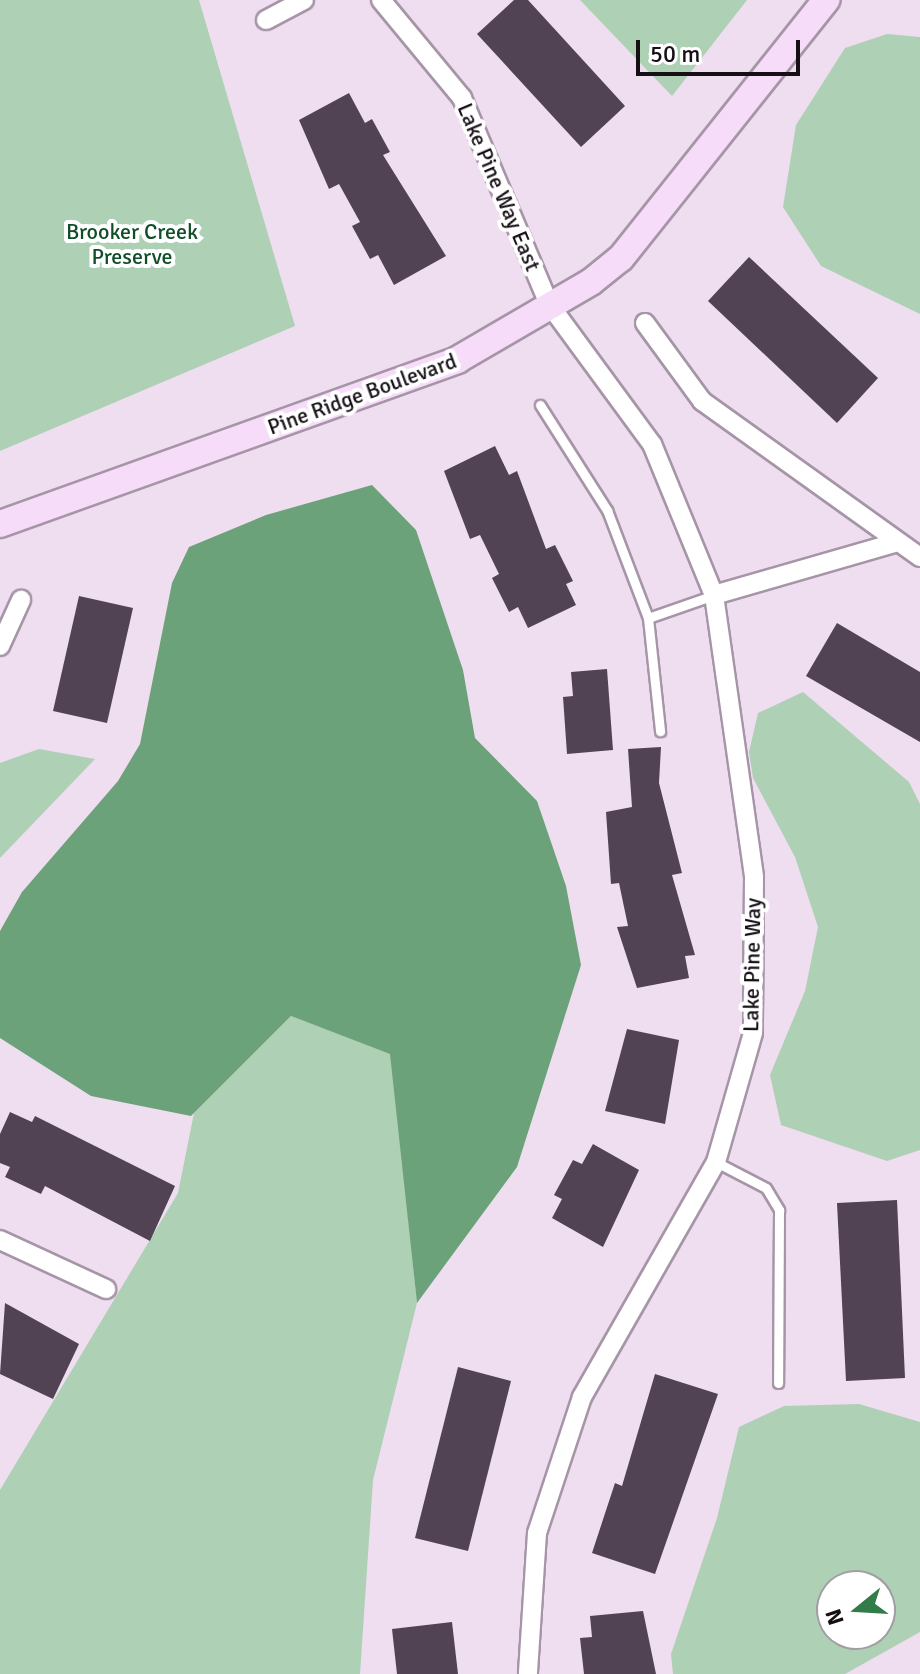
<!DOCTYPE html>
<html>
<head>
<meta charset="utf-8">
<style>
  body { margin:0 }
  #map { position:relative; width:920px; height:1674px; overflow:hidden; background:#efddf0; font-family:Signika,sans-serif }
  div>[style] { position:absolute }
  .green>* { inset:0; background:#aed0b5 }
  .water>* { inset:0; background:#6ca279 }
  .building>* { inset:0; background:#514353 }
  .roads { filter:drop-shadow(2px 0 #a695a7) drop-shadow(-2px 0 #a695a7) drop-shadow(0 2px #a695a7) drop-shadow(0 -2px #a695a7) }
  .lane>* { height:9px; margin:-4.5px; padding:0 4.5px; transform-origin:4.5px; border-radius:4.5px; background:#fff }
  .street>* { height:18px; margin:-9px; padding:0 9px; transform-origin:9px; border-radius:9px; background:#fff }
  .secondary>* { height:26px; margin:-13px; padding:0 13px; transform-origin:13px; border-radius:13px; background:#f7dcfa }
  span { translate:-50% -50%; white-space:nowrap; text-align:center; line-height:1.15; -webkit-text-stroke:8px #fff; paint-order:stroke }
  .street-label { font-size:22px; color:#161016 }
  .park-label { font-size:22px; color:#0f4e27 }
  .north { position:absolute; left:816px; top:1570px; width:80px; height:80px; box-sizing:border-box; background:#fff; border:2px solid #a29fa2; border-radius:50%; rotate:252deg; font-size:22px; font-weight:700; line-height:32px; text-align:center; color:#161016 }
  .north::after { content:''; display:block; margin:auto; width:28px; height:36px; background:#327c49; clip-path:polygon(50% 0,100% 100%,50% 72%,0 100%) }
  .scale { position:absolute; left:636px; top:40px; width:164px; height:36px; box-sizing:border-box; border:4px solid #161016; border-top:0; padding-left:10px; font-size:24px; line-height:28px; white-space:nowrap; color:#161016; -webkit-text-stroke:6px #fff; paint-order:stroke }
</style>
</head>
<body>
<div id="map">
  <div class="green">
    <div style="clip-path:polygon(0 0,199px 0,295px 326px,0 451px)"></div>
    <div style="clip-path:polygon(580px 0,747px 0,672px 96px)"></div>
    <div style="clip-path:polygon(887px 34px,920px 37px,920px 314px,821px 266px,783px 207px,796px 125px,845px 48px)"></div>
    <div style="clip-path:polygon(803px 692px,909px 782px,920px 804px,920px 1150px,887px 1161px,781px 1125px,770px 1075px,805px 991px,818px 927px,795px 857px,753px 778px,749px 752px,758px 713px)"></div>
    <div style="clip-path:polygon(39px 749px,95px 759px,0 858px,0 763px)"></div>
    <div style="clip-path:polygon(291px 1016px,391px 1054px,417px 1303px,373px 1480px,360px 1674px,0 1674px,0 1490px,178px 1193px,194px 1113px)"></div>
    <div style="clip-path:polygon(evenodd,859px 1404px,920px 1422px,920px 1632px,845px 1674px,673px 1674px,671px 1654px,717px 1518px,739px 1427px,784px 1406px,859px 1404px,832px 1586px,880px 1586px,880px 1634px,832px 1634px,832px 1586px)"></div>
  </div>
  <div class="water">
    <div style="clip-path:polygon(372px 485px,416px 530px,463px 670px,475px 738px,537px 801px,566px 886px,581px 965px,517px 1167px,417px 1303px,390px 1054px,291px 1016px,191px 1116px,91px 1096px,0 1038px,0 931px,22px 892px,118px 781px,140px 744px,172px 583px,189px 547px,266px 515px)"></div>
  </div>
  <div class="building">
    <div style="clip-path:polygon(514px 0,528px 0,625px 106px,581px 147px,477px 34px)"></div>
    <div style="clip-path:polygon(349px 93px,365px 123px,372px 119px,390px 152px,383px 155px,446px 256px,394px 285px,378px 255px,370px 259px,352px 226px,360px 222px,339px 184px,329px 189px,299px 120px)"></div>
    <div style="clip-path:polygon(749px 257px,878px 378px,837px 423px,708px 301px)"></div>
    <div style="clip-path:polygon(495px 446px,509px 475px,517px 471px,546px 549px,555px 545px,573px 581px,566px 584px,576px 605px,528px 628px,518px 607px,509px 612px,492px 578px,499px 574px,480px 535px,470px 539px,444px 471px)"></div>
    <div style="clip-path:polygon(79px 596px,133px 608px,107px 723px,53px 711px)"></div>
    <div style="clip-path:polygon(837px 623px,920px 672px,920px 742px,806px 676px)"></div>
    <div style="clip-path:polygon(607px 669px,613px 750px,567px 754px,563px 697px,573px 696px,571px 672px)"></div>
    <div style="clip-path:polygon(661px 747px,659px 783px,682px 873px,672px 875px,695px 955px,685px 956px,689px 978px,637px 988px,617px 927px,628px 926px,619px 883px,611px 884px,606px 812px,632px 807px,628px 749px)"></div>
    <div style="clip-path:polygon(627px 1029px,679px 1040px,665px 1124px,605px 1111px)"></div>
    <div style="clip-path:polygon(10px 1112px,32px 1122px,35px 1116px,175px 1186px,150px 1241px,45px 1186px,41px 1194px,5px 1177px,10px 1167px,0 1163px,0 1134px)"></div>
    <div style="clip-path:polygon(593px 1144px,639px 1170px,603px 1247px,552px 1218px,562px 1199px,554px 1195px,573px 1160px,582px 1164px)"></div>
    <div style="clip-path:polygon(897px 1200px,905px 1378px,846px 1381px,837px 1203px)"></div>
    <div style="clip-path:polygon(5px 1303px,79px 1344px,53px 1399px,0 1374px)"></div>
    <div style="clip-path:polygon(458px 1367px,511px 1381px,468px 1551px,415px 1538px)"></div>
    <div style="clip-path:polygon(655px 1374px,718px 1394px,655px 1574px,592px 1553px,615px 1483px,622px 1486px)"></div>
    <div style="clip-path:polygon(643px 1611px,656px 1674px,584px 1674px,580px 1638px,592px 1637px,590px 1616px)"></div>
    <div style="clip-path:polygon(452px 1622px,458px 1674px,397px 1674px,392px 1629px)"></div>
  </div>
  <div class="roads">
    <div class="lane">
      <div style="left:540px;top:405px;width:125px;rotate:57.5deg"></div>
      <div style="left:607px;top:510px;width:116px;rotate:69.2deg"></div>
      <div style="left:648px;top:618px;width:70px;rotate:-19.2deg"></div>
      <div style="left:648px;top:618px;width:114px;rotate:83.9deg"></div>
      <div style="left:716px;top:1162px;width:56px;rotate:27.5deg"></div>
      <div style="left:766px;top:1188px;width:26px;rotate:59deg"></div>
      <div style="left:779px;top:1210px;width:173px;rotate:90.3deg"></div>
    </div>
    <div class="street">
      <div style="left:381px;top:0;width:127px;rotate:50.4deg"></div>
      <div style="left:462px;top:98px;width:224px;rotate:67.1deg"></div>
      <div style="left:549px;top:304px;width:174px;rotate:53.7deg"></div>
      <div style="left:652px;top:444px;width:163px;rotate:67.7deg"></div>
      <div style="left:714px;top:595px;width:285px;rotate:81.9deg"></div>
      <div style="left:754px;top:877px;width:156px;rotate:90.4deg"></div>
      <div style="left:753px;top:1033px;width:134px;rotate:106deg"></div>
      <div style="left:716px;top:1162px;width:271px;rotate:119.7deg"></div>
      <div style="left:582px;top:1397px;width:143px;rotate:108.3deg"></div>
      <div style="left:537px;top:1533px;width:141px;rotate:93.7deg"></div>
      <div style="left:266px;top:20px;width:43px;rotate:-27.8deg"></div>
      <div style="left:645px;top:323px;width:97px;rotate:53.8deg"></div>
      <div style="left:702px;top:401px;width:268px;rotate:35.6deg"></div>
      <div style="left:714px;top:595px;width:191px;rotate:-16.1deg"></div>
      <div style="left:0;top:646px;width:51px;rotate:-65.5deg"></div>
      <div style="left:0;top:1240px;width:117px;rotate:24.8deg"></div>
    </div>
    <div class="secondary">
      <div style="left:0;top:524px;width:486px;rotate:-19.7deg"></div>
      <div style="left:457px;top:360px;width:155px;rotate:-30.2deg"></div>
      <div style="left:591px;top:282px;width:38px;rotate:-39deg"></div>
      <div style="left:621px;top:258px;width:330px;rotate:-51.5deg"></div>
    </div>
  </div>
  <div class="street-label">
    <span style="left:499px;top:187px;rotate:67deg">Lake Pine Way East</span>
    <span style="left:362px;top:394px;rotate:-20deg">Pine Ridge Boulevard</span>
    <span style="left:752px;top:965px;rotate:-89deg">Lake Pine Way</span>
  </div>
  <div class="park-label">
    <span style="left:132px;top:244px">Brooker Creek<br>Preserve</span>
  </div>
  <div class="north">N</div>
  <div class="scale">50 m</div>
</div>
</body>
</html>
